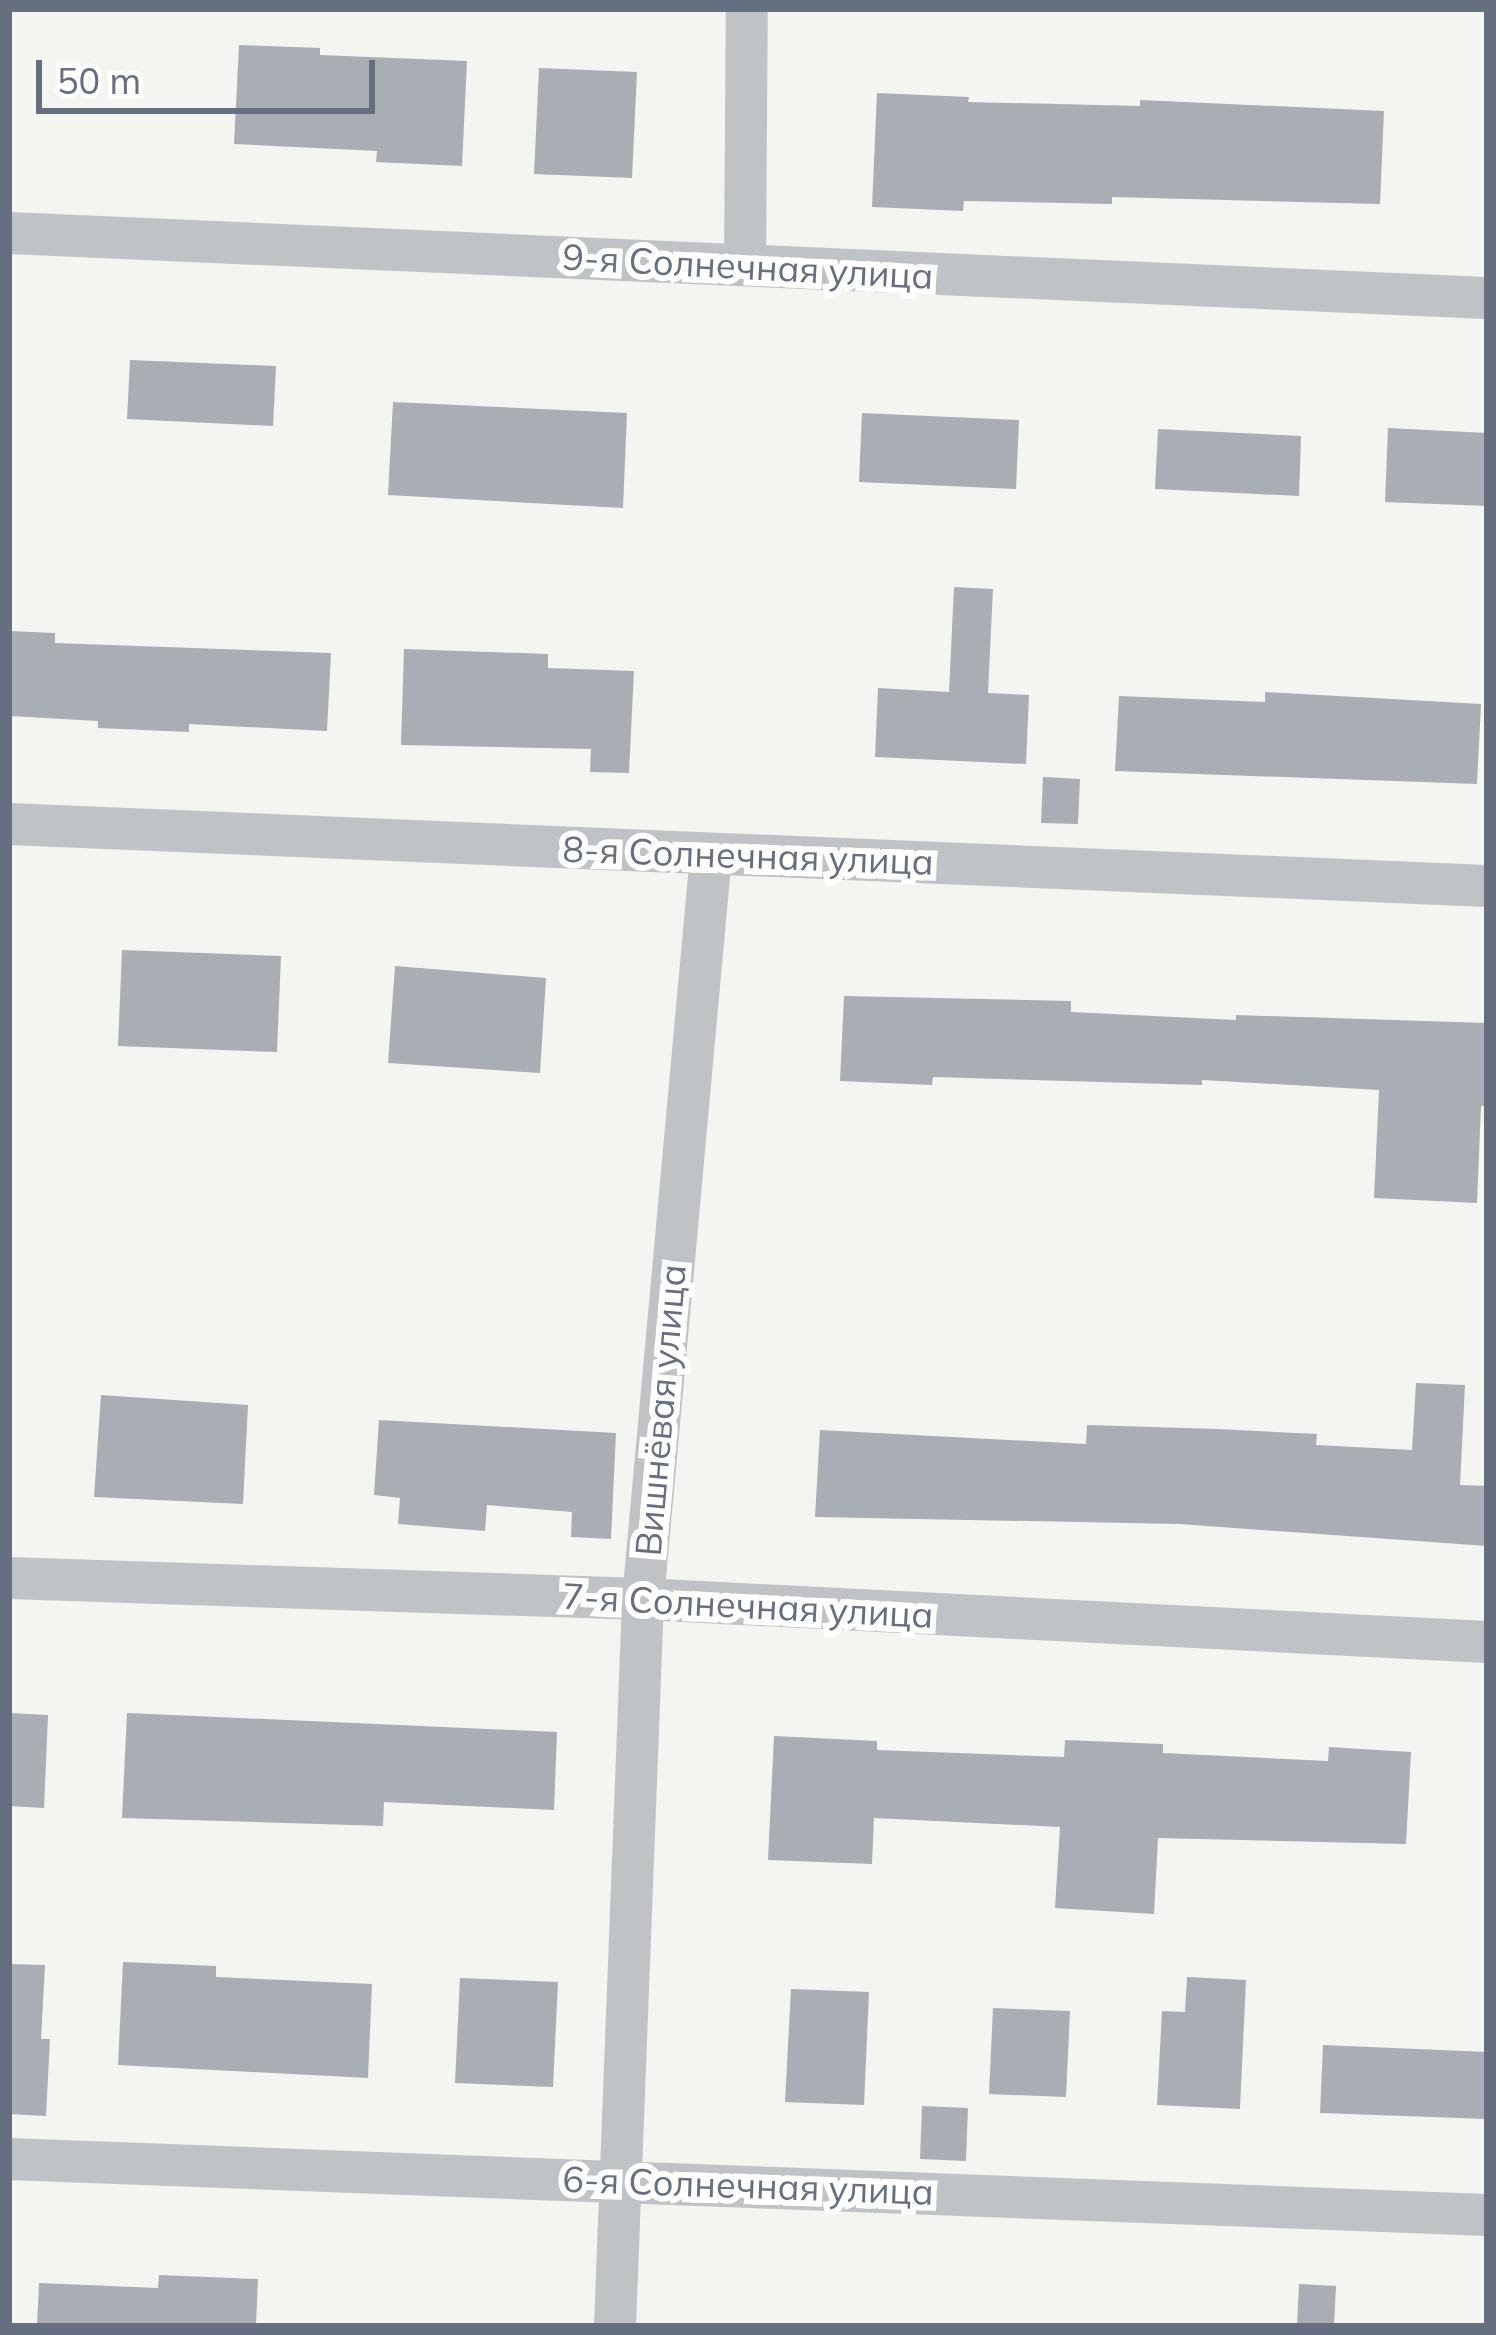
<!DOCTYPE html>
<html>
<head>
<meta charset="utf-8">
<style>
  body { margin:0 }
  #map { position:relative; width:1496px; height:2335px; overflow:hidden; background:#f4f4f1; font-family:Mulish,sans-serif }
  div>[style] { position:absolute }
  .building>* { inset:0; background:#a9aeb4 }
  .street>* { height:42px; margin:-21px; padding:0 21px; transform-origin:21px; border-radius:21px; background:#c0c3c6 }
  span { translate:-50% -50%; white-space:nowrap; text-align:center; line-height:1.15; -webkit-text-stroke:12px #fff; paint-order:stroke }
  .street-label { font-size:36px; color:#666f7f }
  .frame { position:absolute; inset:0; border:12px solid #666f7f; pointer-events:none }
  .scale { position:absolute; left:36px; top:60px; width:339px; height:54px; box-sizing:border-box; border:6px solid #666f7f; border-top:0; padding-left:15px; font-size:36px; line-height:42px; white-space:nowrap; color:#666f7f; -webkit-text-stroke:9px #fff; paint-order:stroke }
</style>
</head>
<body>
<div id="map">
  <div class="building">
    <div style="clip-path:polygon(239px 45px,320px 48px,320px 55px,467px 61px,462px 166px,376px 162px,377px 151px,234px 144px)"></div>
    <div style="clip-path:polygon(539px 68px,637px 72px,632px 178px,534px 174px)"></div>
    <div style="clip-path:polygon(877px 93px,969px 97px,968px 102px,1140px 106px,1140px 100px,1384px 111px,1380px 204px,1112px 197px,1112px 204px,964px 201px,963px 211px,872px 207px)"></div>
    <div style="clip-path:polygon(130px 360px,276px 366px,273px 426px,127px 419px)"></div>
    <div style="clip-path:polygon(393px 402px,627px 413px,623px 508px,388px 495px)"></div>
    <div style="clip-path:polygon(862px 413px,1019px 420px,1016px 489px,859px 482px)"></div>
    <div style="clip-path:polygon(1388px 428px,1487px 433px,1487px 506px,1385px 502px)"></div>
    <div style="clip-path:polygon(1158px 429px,1301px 436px,1299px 496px,1155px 489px)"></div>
    <div style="clip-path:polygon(954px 587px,993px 589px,988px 693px,1029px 695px,1026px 764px,875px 757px,878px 688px,949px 692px)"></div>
    <div style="clip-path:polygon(9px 631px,55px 633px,55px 643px,331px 653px,327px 731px,189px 724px,189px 732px,98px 728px,98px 721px,9px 716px)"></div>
    <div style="clip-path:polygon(404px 649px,548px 654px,548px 668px,634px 671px,629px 773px,590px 772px,591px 749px,401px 745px)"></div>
    <div style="clip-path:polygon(1265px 692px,1481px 704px,1477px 784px,1115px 771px,1119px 696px,1265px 702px)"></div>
    <div style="clip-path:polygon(1043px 777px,1080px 779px,1078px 824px,1041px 823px)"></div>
    <div style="clip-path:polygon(122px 950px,281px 956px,277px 1052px,118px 1046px)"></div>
    <div style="clip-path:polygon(395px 966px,546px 978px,540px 1073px,388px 1063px)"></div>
    <div style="clip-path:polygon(844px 996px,1071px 1001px,1071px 1012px,1236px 1020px,1236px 1015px,1487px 1023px,1487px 1106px,1481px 1106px,1477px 1203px,1374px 1198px,1379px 1090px,1202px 1080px,1202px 1085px,933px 1077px,932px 1085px,840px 1081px)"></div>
    <div style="clip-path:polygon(1416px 1383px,1465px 1385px,1460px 1485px,1487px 1486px,1487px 1546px,1179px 1524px,815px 1517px,820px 1430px,1086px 1444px,1087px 1425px,1217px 1429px,1317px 1434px,1316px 1445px,1412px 1450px)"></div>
    <div style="clip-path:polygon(101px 1395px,248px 1405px,243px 1504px,94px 1497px)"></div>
    <div style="clip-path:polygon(379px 1420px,616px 1433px,611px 1539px,571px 1537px,572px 1512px,487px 1505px,485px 1531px,398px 1524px,400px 1498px,374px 1495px)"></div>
    <div style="clip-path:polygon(9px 1713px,48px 1715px,44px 1808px,9px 1806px)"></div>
    <div style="clip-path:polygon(127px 1713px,557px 1732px,554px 1810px,384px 1802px,383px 1826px,122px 1818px)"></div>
    <div style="clip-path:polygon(774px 1736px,877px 1741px,877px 1750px,1064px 1757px,1065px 1740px,1163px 1744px,1163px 1753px,1328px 1761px,1329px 1747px,1411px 1752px,1406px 1844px,1158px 1838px,1154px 1914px,1055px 1908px,1060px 1827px,874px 1818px,872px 1864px,768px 1860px)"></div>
    <div style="clip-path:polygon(123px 1962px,216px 1966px,216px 1977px,372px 1984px,368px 2078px,118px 2065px)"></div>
    <div style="clip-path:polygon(9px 1964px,45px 1965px,41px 2039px,50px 2039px,46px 2116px,9px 2114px)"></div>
    <div style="clip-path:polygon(1187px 1977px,1246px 1980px,1240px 2109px,1157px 2105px,1162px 2011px,1185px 2012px)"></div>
    <div style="clip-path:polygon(460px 1978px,558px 1982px,553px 2087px,455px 2083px)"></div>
    <div style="clip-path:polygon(791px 1989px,869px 1992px,864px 2105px,785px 2102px)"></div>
    <div style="clip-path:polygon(993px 2008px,1070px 2011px,1066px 2097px,989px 2094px)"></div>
    <div style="clip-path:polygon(1323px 2045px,1487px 2052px,1487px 2119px,1320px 2113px)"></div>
    <div style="clip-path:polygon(922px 2106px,968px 2108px,966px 2161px,920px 2159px)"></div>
    <div style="clip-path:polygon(159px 2275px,258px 2279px,256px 2326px,37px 2326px,39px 2283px,158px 2288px)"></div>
    <div style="clip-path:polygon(1299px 2284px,1336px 2286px,1334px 2326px,1297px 2326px)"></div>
  </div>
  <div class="street">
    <div style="left:9px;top:233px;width:1479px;rotate:2.52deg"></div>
    <div style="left:745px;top:265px;width:256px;rotate:-89.6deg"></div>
    <div style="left:9px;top:824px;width:1479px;rotate:2.4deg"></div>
    <div style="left:9px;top:1578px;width:634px;rotate:1.9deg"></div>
    <div style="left:643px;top:1599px;width:845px;rotate:2.92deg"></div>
    <div style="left:9px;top:2159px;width:1479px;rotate:2.17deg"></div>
    <div style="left:615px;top:2326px;width:728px;rotate:-87.79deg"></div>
    <div style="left:643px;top:1599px;width:748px;rotate:-84.78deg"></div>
  </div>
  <div class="street-label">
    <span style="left:748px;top:266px;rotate:3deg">9-я Солнечная улица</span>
    <span style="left:748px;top:855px;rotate:2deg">8-я Солнечная улица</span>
    <span style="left:660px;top:1410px;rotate:-85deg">Вишнёвая улица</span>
    <span style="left:748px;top:1605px;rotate:3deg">7-я Солнечная улица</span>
    <span style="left:748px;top:2185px;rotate:2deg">6-я Солнечная улица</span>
  </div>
  <div class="frame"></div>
  <div class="scale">50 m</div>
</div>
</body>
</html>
